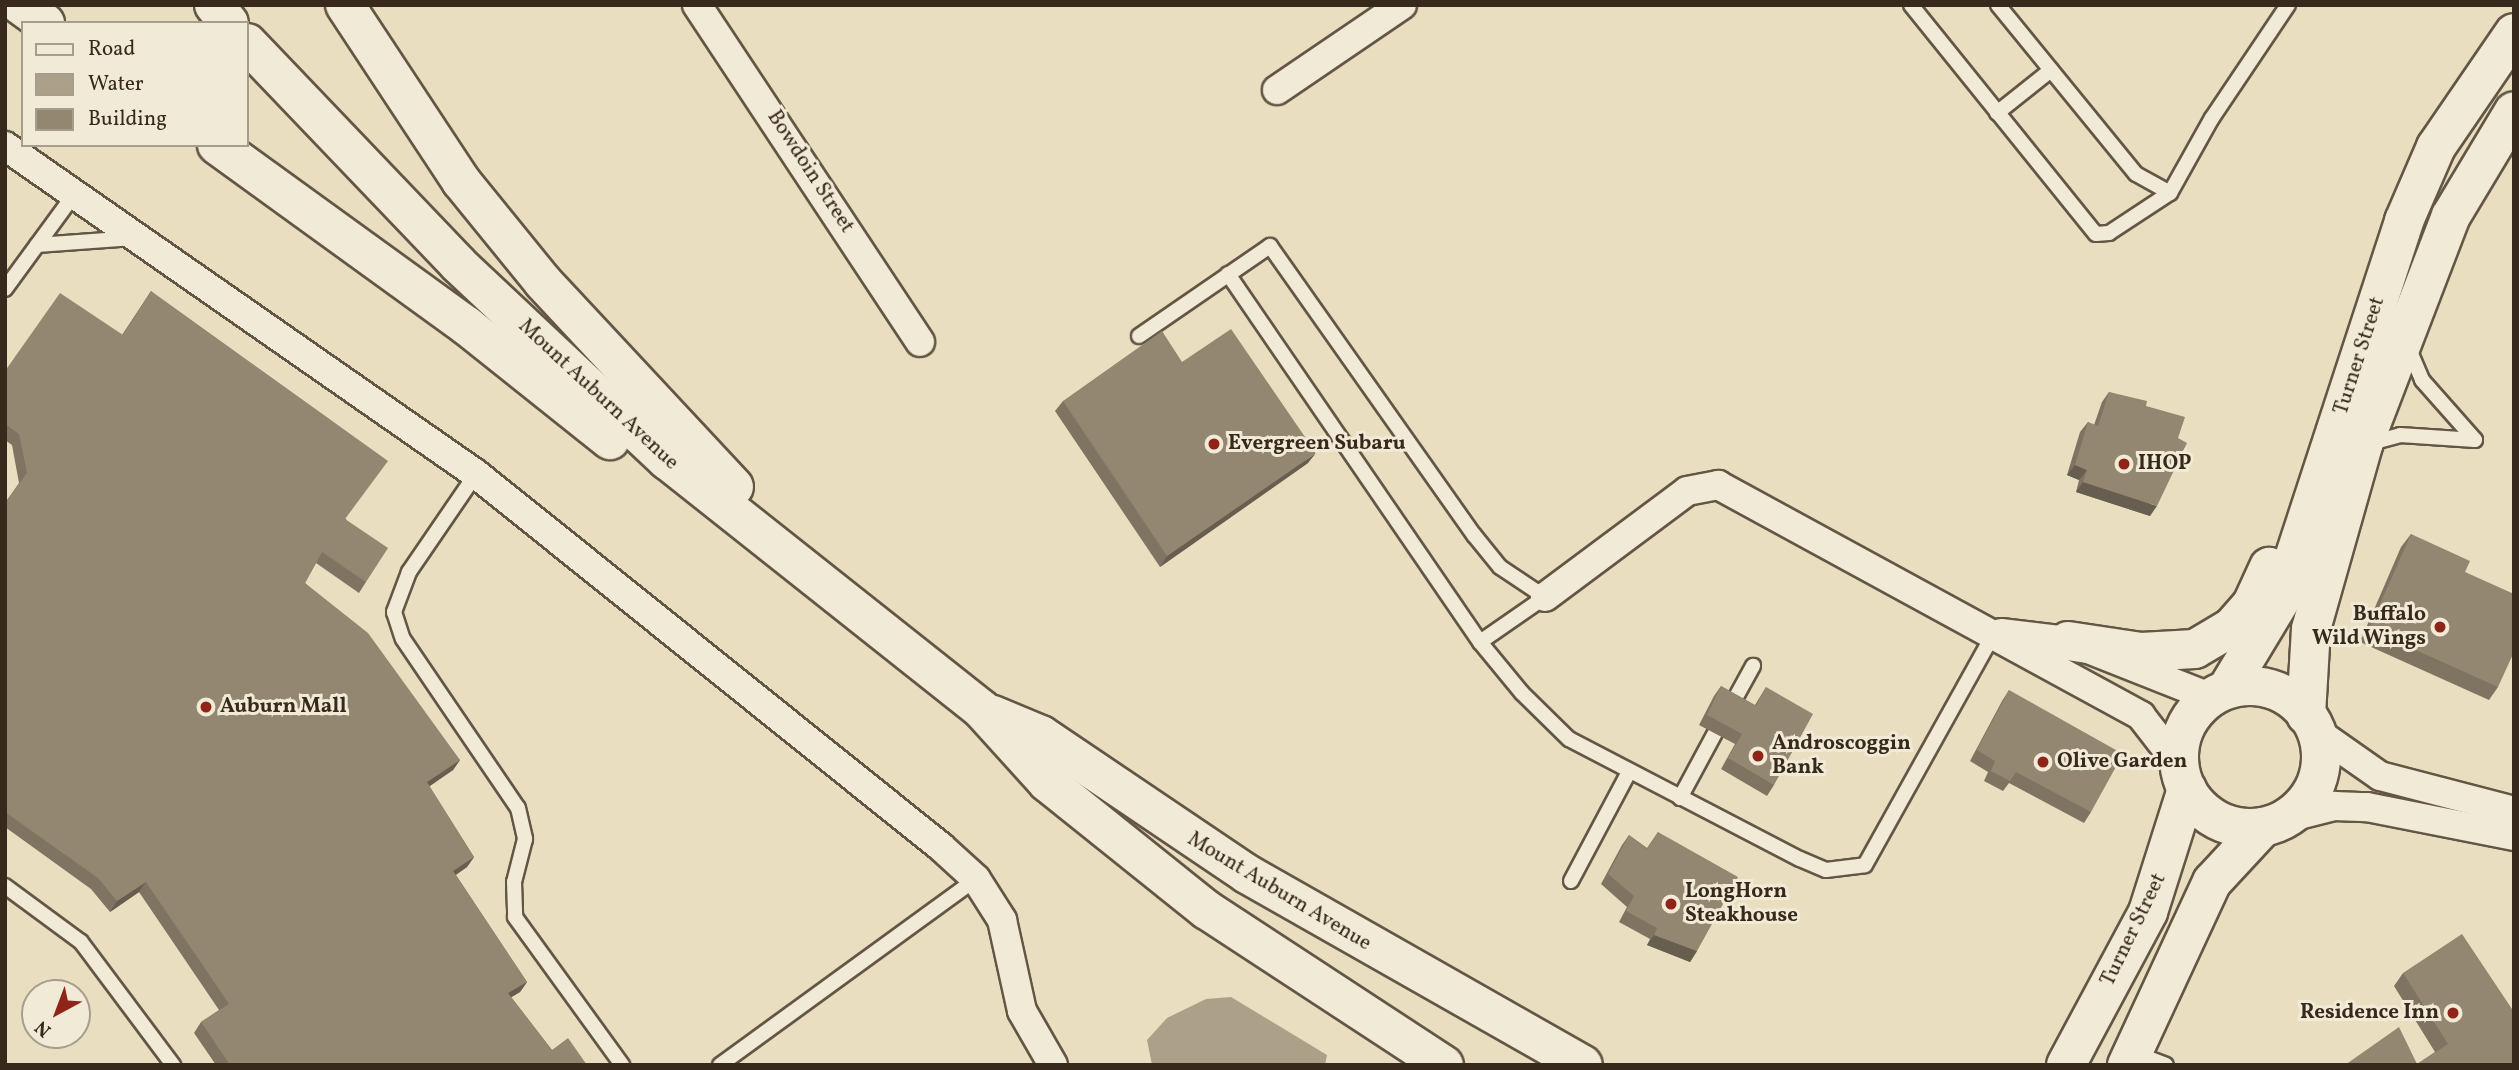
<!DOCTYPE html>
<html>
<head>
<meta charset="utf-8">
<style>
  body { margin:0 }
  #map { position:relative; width:2519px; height:1070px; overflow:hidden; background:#e9dec0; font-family:Vollkorn,serif }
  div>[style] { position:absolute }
  .water>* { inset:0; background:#aca088 }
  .roads { filter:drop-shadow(2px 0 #645645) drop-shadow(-2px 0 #645645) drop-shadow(0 2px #645645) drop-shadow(0 -2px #645645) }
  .lane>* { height:14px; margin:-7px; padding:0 7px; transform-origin:7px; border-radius:7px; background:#f1ead6 }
  .street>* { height:28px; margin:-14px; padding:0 14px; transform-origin:14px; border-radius:14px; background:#f1ead6 }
  .secondary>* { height:38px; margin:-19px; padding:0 19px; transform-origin:19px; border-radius:19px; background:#f1ead6 }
  .secondary>.ring { margin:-19px; padding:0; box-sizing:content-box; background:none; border:38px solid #f1ead6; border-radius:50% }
  .wall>* { inset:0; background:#7f7461 }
  .shaded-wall>* { inset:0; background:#685e4f }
  .building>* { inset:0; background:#948771 }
  .dots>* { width:19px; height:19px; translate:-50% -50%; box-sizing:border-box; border:4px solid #f1ead6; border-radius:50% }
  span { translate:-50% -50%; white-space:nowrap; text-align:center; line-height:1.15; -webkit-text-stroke:6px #f1ead6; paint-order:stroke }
  .street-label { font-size:21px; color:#37291c }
  .poi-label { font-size:21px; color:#37291c; font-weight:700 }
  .left { translate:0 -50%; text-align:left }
  .right { translate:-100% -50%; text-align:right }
  .frame { position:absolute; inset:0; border:7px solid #37291c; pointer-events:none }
  .legend { position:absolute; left:21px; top:21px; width:228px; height:126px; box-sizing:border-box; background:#f1ead6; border:2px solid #a79d8c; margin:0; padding:9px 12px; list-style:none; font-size:21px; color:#37291c }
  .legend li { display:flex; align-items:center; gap:14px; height:35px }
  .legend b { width:35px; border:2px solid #a79d8c }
  .north { position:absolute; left:21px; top:979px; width:70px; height:70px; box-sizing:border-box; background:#f1ead6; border:2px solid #a79d8c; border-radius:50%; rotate:221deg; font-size:19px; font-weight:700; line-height:28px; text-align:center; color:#37291c }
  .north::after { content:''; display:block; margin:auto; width:24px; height:32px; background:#8f2418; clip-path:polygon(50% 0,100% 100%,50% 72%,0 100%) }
</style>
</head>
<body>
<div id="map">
  <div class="water">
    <div style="clip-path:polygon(1231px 997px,1327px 1055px,1325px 1065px,1152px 1065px,1147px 1040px,1167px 1018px,1206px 999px)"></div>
  </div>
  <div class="roads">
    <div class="lane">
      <div style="left:1911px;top:5px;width:294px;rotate:51.1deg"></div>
      <div style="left:2096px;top:234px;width:13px;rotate:-4deg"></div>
      <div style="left:2109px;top:233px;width:73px;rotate:-33.3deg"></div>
      <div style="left:2170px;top:193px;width:86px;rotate:-60.8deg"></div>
      <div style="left:2212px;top:118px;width:136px;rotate:-56.1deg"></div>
      <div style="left:1998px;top:5px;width:218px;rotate:50.8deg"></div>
      <div style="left:2136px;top:174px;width:39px;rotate:29deg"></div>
      <div style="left:1997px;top:113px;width:69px;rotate:-38.5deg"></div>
      <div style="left:37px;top:245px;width:97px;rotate:-4.1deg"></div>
      <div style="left:1228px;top:274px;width:446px;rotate:55.6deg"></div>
      <div style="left:1480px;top:642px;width:66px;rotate:50.5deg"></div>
      <div style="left:1522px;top:693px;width:66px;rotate:44.4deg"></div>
      <div style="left:1569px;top:739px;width:260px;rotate:27.5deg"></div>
      <div style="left:1800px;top:859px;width:28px;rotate:23deg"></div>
      <div style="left:1826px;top:870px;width:39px;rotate:-7deg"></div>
      <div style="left:1865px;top:865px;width:265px;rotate:-60.9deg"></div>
      <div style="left:5px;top:289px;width:115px;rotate:-53.8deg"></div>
      <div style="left:1139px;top:336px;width:159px;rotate:-34.5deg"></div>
      <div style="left:1270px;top:246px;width:354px;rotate:54.8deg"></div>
      <div style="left:1474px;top:535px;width:41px;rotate:50.9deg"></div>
      <div style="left:1500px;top:567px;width:54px;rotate:33.7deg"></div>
      <div style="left:1545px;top:597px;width:79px;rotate:145.3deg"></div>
      <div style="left:2409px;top:349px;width:34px;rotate:67deg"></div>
      <div style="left:2422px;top:380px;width:80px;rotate:48.5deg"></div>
      <div style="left:2367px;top:444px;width:34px;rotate:-15deg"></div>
      <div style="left:2400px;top:435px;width:75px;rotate:3.8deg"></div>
      <div style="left:476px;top:474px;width:119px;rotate:124.4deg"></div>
      <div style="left:409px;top:572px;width:43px;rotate:110.6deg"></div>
      <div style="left:394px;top:612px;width:28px;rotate:72deg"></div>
      <div style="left:403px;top:639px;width:204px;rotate:55.8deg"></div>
      <div style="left:518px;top:808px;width:32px;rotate:77deg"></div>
      <div style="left:525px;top:839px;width:44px;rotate:104.3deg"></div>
      <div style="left:514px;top:882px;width:35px;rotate:88deg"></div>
      <div style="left:515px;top:917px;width:183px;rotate:54.1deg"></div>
      <div style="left:1731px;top:706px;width:46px;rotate:-61.2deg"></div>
      <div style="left:1680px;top:798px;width:74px;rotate:-61.7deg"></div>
      <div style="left:1571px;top:881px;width:123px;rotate:-62deg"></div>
      <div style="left:5px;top:886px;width:94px;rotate:36.4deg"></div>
      <div style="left:81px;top:942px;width:154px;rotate:53.2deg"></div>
      <div style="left:2135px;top:1053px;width:33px;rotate:21deg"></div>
      <div style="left:720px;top:1065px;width:316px;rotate:-36deg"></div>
    </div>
    <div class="street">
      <div style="left:697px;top:5px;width:404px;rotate:56.5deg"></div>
      <div style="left:1277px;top:90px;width:151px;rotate:-34.2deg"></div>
      <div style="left:5px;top:146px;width:574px;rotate:34.85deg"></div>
      <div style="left:476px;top:474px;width:596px;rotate:38.73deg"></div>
      <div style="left:941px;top:847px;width:47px;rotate:42.4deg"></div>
      <div style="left:976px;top:879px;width:49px;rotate:57.6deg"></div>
      <div style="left:1002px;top:920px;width:93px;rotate:77.6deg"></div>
      <div style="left:1022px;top:1011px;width:62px;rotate:60.1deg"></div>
      <div style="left:1545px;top:597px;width:177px;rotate:-36.7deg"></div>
      <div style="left:1687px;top:491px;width:32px;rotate:-11deg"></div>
      <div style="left:1718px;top:485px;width:482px;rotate:28.6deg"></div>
      <div style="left:2141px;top:716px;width:62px;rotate:52.2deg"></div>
      <div style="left:2001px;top:633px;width:67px;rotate:6.8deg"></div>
      <div style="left:2068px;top:641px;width:155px;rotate:21.6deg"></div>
      <div style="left:2320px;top:734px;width:73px;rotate:35deg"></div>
      <div style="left:2380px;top:776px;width:138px;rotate:14.6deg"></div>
      <div style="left:2287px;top:818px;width:49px;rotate:-14.3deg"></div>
      <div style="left:2334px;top:806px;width:33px;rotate:2deg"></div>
      <div style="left:2367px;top:807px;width:150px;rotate:11.2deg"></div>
    </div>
    <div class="secondary">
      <div style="left:20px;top:5px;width:31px;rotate:36deg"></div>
      <div style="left:214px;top:5px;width:23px;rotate:50deg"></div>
      <div style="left:345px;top:5px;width:211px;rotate:56.6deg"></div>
      <div style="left:461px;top:181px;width:130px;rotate:50.9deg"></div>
      <div style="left:543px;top:282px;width:280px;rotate:47deg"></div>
      <div style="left:247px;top:43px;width:306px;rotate:46.3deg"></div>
      <div style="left:458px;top:264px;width:287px;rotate:43.2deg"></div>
      <div style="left:667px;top:460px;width:402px;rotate:38.4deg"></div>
      <div style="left:982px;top:710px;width:97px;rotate:47.9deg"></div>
      <div style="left:1047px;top:782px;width:205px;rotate:38.7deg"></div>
      <div style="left:1207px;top:910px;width:283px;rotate:33.2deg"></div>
      <div style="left:217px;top:145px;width:309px;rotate:35.9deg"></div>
      <div style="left:467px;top:326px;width:183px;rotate:38.6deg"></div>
      <div style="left:2068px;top:641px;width:74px;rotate:8.6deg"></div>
      <div style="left:2141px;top:652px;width:54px;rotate:-3.2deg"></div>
      <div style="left:2195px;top:649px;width:43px;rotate:-30.7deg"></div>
      <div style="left:2232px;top:627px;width:30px;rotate:-49deg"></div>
      <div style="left:2252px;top:604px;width:41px;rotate:-65.3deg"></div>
      <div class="ring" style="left:2179px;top:686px;width:104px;height:104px"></div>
      <div style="left:2227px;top:689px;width:103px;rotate:-58.9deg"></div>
      <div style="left:2280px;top:601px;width:400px;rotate:-71.9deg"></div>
      <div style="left:2404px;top:221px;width:81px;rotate:-66.6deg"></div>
      <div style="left:2436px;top:147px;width:138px;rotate:-55.6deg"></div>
      <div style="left:993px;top:715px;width:52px;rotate:22.6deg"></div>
      <div style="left:1041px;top:735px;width:249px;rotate:34deg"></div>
      <div style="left:1247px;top:874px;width:386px;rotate:29.6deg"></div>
      <div style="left:2306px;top:715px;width:86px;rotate:-86.7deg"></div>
      <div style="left:2311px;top:629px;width:191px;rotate:-74.2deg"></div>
      <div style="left:2363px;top:445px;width:245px;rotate:-69deg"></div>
      <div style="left:2451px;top:216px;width:122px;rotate:-59deg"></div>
      <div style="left:2066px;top:1065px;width:174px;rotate:-61.8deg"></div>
      <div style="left:2148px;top:912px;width:129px;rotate:-72.4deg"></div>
      <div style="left:2127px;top:1065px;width:202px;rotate:-65.1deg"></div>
      <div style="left:2212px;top:882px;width:75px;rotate:-47.2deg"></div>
    </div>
  </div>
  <div class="wall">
    <div style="clip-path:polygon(151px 291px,346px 519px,366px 582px,359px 593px,316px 563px,305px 583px,460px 760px,453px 770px,429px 786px,474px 857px,467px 867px,456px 875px,527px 982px,520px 992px,511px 997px,552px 1050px,587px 1065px,216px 1065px,194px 1033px,201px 1022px,219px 1010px,139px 892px,110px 912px,91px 889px,5px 827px,5px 503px,19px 483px,12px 445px,5px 440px,5px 371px,122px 335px)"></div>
    <div style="clip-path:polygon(1182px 362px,1308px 463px,1160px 567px,1055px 411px,1063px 401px)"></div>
    <div style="clip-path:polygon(2109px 392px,2146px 406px,2150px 516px,2076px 492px,2079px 480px,2067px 475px,2080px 432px,2088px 422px,2094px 425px,2102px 402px)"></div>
    <div style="clip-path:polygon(2411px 534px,2465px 572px,2498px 687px,2489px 700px,2360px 642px,2401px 547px)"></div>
    <div style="clip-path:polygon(1721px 686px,1755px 705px,1766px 687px,1774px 785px,1767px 796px,1721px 769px,1735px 744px,1699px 725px,1714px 696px)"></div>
    <div style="clip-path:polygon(2009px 690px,2091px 812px,2084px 823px,2009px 783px,2003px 791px,1984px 781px,1988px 772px,1970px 761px,2002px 701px)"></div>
    <div style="clip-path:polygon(1658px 832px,1697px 951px,1690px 962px,1647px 945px,1650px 939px,1619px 922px,1627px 907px,1601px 884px,1622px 845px,1629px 835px,1647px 848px)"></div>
    <div style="clip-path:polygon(2403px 973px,2514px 1012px,2417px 1064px,2435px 1052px,2394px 986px)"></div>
  </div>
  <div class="shaded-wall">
    <div style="clip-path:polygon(1316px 453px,1308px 463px,1160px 567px,1167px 556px)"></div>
    <div style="clip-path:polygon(2075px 465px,2087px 470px,2079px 480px,2067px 475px)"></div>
    <div style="clip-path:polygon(2083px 482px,2157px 506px,2150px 516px,2076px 492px)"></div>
    <div style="clip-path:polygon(460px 760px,453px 770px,420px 793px,427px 782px)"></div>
    <div style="clip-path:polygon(474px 857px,467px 867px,446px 881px,453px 871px)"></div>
    <div style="clip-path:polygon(146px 882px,139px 892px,110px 912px,117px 901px)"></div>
    <div style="clip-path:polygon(1654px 935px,1697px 951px,1690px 962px,1647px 945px)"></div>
    <div style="clip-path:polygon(527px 982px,520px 992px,500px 1004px,508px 993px)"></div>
  </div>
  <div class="building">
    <div style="clip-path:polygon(151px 291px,388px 461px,345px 519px,388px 548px,366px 582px,322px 552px,305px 583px,368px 633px,460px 760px,427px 782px,474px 857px,453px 871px,527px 982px,508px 993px,552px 1050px,568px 1038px,587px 1065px,230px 1065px,201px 1022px,229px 1004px,146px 882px,117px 901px,98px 878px,5px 812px,5px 503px,27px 473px,19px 434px,5px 424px,5px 371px,60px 293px,123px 335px)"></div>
    <div style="clip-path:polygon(1231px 329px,1316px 453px,1167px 556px,1063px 401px,1162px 331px,1182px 362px)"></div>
    <div style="clip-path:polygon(2109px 392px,2147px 401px,2146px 406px,2185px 417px,2178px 438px,2187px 443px,2157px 506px,2083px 482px,2087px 470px,2075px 465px,2088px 422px,2098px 426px)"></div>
    <div style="clip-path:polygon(2411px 534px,2470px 561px,2465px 572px,2514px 594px,2514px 652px,2498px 687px,2369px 629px)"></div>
    <div style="clip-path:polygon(1721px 686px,1756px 706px,1766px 687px,1813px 714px,1774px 785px,1728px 758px,1742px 734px,1707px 715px)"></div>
    <div style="clip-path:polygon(2009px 690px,2123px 754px,2091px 812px,2016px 772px,2010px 781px,1991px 771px,1995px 761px,1977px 750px)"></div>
    <div style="clip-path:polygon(1658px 832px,1738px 877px,1697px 951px,1654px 935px,1657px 928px,1626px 911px,1634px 896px,1608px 874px,1629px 835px,1647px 849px)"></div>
    <div style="clip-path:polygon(2462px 934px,2514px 1012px,2514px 1065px,2345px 1065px,2399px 1027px,2417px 1064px,2448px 1044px,2403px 973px)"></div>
  </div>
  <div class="dots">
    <div style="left:1214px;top:444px;background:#8f2418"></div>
    <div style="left:2124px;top:464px;background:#8f2418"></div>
    <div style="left:2440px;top:627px;background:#8f2418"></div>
    <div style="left:206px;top:707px;background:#8f2418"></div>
    <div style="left:1758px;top:756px;background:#8f2418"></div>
    <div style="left:2043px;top:762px;background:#8f2418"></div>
    <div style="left:1671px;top:904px;background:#8f2418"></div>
    <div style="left:2453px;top:1013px;background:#8f2418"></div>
  </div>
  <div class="street-label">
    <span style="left:810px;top:172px;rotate:57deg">Bowdoin Street</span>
    <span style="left:2360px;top:356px;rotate:-72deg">Turner Street</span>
    <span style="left:598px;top:395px;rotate:43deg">Mount Auburn Avenue</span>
    <span style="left:1279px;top:892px;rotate:31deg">Mount Auburn Avenue</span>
    <span style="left:2134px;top:930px;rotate:-64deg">Turner Street</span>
  </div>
  <div class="poi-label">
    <span class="left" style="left:1228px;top:444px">Evergreen Subaru</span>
    <span class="left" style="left:2138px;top:464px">IHOP</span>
    <span class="right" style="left:2426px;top:627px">Buffalo<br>Wild Wings</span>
    <span class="left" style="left:220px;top:707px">Auburn Mall</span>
    <span class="left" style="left:1772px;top:756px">Androscoggin<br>Bank</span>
    <span class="left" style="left:2057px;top:762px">Olive Garden</span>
    <span class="left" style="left:1685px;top:904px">LongHorn<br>Steakhouse</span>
    <span class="right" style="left:2439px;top:1013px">Residence Inn</span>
  </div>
  <div class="frame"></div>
  <ul class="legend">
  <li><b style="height:9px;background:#f1ead6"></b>Road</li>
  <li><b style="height:19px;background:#aca088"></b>Water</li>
  <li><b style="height:19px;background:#948771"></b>Building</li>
  </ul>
  <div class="north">N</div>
</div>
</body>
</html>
